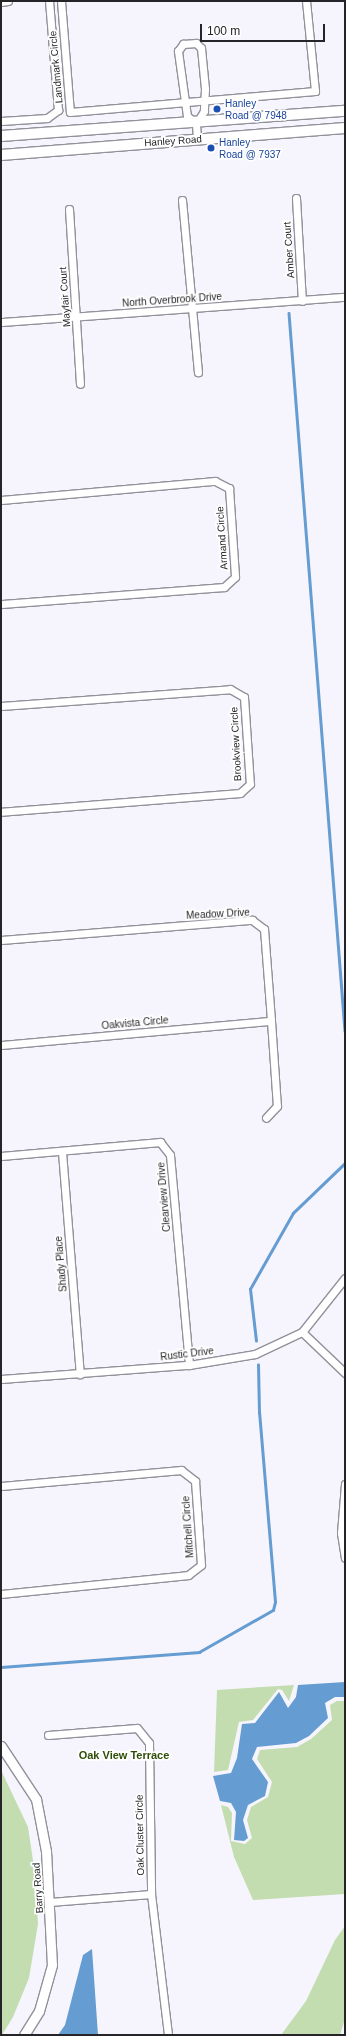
<!DOCTYPE html>
<html>
<head>
<meta charset="utf-8">
<style>
  body { margin:0 }
  #map { position:relative; width:346px; height:2036px; overflow:hidden; background:#f6f5fd; font-family:Helvetica,sans-serif }
  div>[style] { position:absolute }
  .green>* { inset:0; background:#c3ddb1 }
  .water>* { inset:0; background:#659cd1 }
  .stream>* { height:2.5px; margin:-1.25px; padding:0 1.25px; transform-origin:1.25px; border-radius:1.25px; background:#659cd1 }
  .roads { filter:drop-shadow(1px 0 #92919a) drop-shadow(-1px 0 #92919a) drop-shadow(0 1px #92919a) drop-shadow(0 -1px #92919a) }
  .minor>* { height:7px; margin:-3.5px; padding:0 3.5px; transform-origin:3.5px; border-radius:3.5px; background:#fff }
  .tertiary>* { height:9px; margin:-4.5px; padding:0 4.5px; transform-origin:4.5px; border-radius:4.5px; background:#fff }
  .secondary>* { height:10px; margin:-5px; padding:0 5px; transform-origin:5px; border-radius:5px; background:#fff }
  .dots>* { width:11px; height:11px; translate:-50% -50%; box-sizing:border-box; border:2px solid #fff; border-radius:50% }
  span { translate:-50% -50%; white-space:nowrap; text-align:center; line-height:1.15; -webkit-text-stroke:3.5px #fff; paint-order:stroke }
  .street-label { font-size:10px; color:#252428 }
  .transit-label { font-size:10px; color:#164399 }
  .left { translate:0 -50%; text-align:left }
  .neighbourhood-label { font-size:11px; color:#2d4d08; font-weight:700 }
  .frame { position:absolute; inset:0; border:2px solid #252428; pointer-events:none }
  .scale { position:absolute; left:200px; top:24px; width:125px; height:18px; box-sizing:border-box; border:2px solid #252428; border-top:0; padding-left:5px; font-size:12px; line-height:14px; white-space:nowrap; color:#252428; -webkit-text-stroke:3px #fff; paint-order:stroke }
</style>
</head>
<body>
<div id="map">
  <div class="green">
    <div style="clip-path:polygon(294px 1685px,289px 1701px,282px 1690px,278px 1689px,253px 1720px,239px 1722px,228px 1770px,214px 1772px,217px 1690px)"></div>
    <div style="clip-path:polygon(337px 1701px,345px 1701px,345px 1894px,253px 1900px,234px 1857px,221px 1805px,228px 1807px,232px 1813px,231px 1841px,245px 1844px,252px 1838px,247px 1820px,251px 1807px,268px 1797px,272px 1782px,257px 1759px,260px 1750px,297px 1747px,311px 1739px,332px 1720px,330px 1705px)"></div>
    <div style="clip-path:polygon(1px 1770px,28px 1827px,35px 1874px,38px 1924px,29px 1978px,13px 2017px,2px 2035px)"></div>
    <div style="clip-path:polygon(345px 1926px,345px 2019px,340px 2035px,281px 2035px,306px 2001px,335px 1940px)"></div>
  </div>
  <div class="water">
    <div style="clip-path:polygon(345px 1682px,345px 1697px,335px 1697px,325px 1703px,328px 1718px,309px 1736px,296px 1743px,257px 1747px,252px 1759px,268px 1782px,265px 1796px,248px 1805px,243px 1820px,248px 1838px,244px 1841px,234px 1840px,236px 1812px,231px 1803px,220px 1801px,213px 1776px,231px 1773px,237px 1758px,242px 1724px,255px 1723px,279px 1692px,288px 1708px,296px 1697px,298px 1685px)"></div>
    <div style="clip-path:polygon(92px 1949px,98px 2035px,58px 2035px,65px 2025px,83px 1955px)"></div>
  </div>
  <div class="stream">
    <div style="left:289px;top:313px;width:720px;rotate:85.54deg"></div>
    <div style="left:256px;top:1341px;width:52px;rotate:-96.6deg"></div>
    <div style="left:250px;top:1289px;width:87px;rotate:-60.5deg"></div>
    <div style="left:293px;top:1213px;width:72px;rotate:-43.9deg"></div>
    <div style="left:1px;top:1667px;width:199px;rotate:-4.3deg"></div>
    <div style="left:199px;top:1652px;width:85px;rotate:-29.6deg"></div>
    <div style="left:273px;top:1610px;width:8px;rotate:-76deg"></div>
    <div style="left:275px;top:1602px;width:190px;rotate:-94.8deg"></div>
    <div style="left:259px;top:1413px;width:48px;rotate:-91.2deg"></div>
  </div>
  <div class="roads">
    <div class="minor">
      <div style="left:61px;top:1px;width:111px;rotate:85.4deg"></div>
      <div style="left:70px;top:112px;width:246px;rotate:-4.9deg"></div>
      <div style="left:315px;top:91px;width:90px;rotate:-95.7deg"></div>
      <div style="left:1px;top:2px;width:7px;rotate:-8deg"></div>
      <div style="left:1px;top:121px;width:46px;rotate:-3.7deg"></div>
      <div style="left:47px;top:118px;width:14px;rotate:-36deg"></div>
      <div style="left:58px;top:110px;width:109px;rotate:-94.7deg"></div>
      <div style="left:196px;top:123px;width:11px;rotate:-142deg"></div>
      <div style="left:187px;top:116px;width:66px;rotate:-97.9deg"></div>
      <div style="left:178px;top:51px;width:9px;rotate:-54deg"></div>
      <div style="left:183px;top:44px;width:13px;rotate:-4deg"></div>
      <div style="left:196px;top:43px;width:7px;rotate:45deg"></div>
      <div style="left:201px;top:48px;width:41px;rotate:84.4deg"></div>
      <div style="left:205px;top:89px;width:22px;rotate:93deg"></div>
      <div style="left:204px;top:111px;width:15px;rotate:122deg"></div>
      <div style="left:196px;top:124px;width:15px;rotate:86deg"></div>
      <div style="left:296px;top:198px;width:103px;rotate:86.7deg"></div>
      <div style="left:182px;top:200px;width:173px;rotate:84.7deg"></div>
      <div style="left:69px;top:209px;width:175px;rotate:86.4deg"></div>
      <div style="left:1px;top:322px;width:345px;rotate:-4.2deg"></div>
      <div style="left:1px;top:500px;width:215px;rotate:-5.1deg"></div>
      <div style="left:215px;top:481px;width:16px;rotate:27deg"></div>
      <div style="left:229px;top:488px;width:89px;rotate:86.1deg"></div>
      <div style="left:235px;top:577px;width:15px;rotate:138deg"></div>
      <div style="left:224px;top:587px;width:224px;rotate:175.6deg"></div>
      <div style="left:1px;top:706px;width:230px;rotate:-4.2deg"></div>
      <div style="left:230px;top:689px;width:16px;rotate:30deg"></div>
      <div style="left:244px;top:697px;width:87px;rotate:86.1deg"></div>
      <div style="left:250px;top:784px;width:13px;rotate:138deg"></div>
      <div style="left:240px;top:793px;width:240px;rotate:175.5deg"></div>
      <div style="left:1px;top:940px;width:252px;rotate:-4.6deg"></div>
      <div style="left:252px;top:920px;width:15px;rotate:37deg"></div>
      <div style="left:264px;top:929px;width:92px;rotate:85.6deg"></div>
      <div style="left:271px;top:1021px;width:85px;rotate:86deg"></div>
      <div style="left:277px;top:1106px;width:16px;rotate:133deg"></div>
      <div style="left:1px;top:1045px;width:271px;rotate:-5.1deg"></div>
      <div style="left:62px;top:1152px;width:223px;rotate:85.4deg"></div>
      <div style="left:1px;top:1156px;width:160px;rotate:-5deg"></div>
      <div style="left:160px;top:1142px;width:16px;rotate:52deg"></div>
      <div style="left:170px;top:1155px;width:211px;rotate:84.8deg"></div>
      <div style="left:302px;top:1332px;width:59px;rotate:43.6deg"></div>
      <div style="left:1px;top:1379px;width:189px;rotate:-4.3deg"></div>
      <div style="left:189px;top:1365px;width:67px;rotate:-9.5deg"></div>
      <div style="left:255px;top:1354px;width:52px;rotate:-25.1deg"></div>
      <div style="left:302px;top:1332px;width:69px;rotate:-51.5deg"></div>
      <div style="left:345px;top:1484px;width:49px;rotate:94.7deg"></div>
      <div style="left:341px;top:1533px;width:25px;rotate:81deg"></div>
      <div style="left:1px;top:1486px;width:181px;rotate:-5.1deg"></div>
      <div style="left:181px;top:1470px;width:18px;rotate:38deg"></div>
      <div style="left:195px;top:1481px;width:84px;rotate:85.9deg"></div>
      <div style="left:201px;top:1565px;width:16px;rotate:142deg"></div>
      <div style="left:188px;top:1575px;width:188px;rotate:174.2deg"></div>
      <div style="left:48px;top:1735px;width:89px;rotate:-4.5deg"></div>
      <div style="left:137px;top:1728px;width:19px;rotate:51deg"></div>
      <div style="left:149px;top:1743px;width:151px;rotate:89.2deg"></div>
      <div style="left:151px;top:1894px;width:142px;rotate:83.1deg"></div>
      <div style="left:50px;top:1902px;width:101px;rotate:-4.5deg"></div>
    </div>
    <div class="tertiary">
      <div style="left:1px;top:1746px;width:64px;rotate:56.6deg"></div>
      <div style="left:36px;top:1799px;width:53px;rotate:79.1deg"></div>
      <div style="left:46px;top:1851px;width:114px;rotate:87deg"></div>
      <div style="left:52px;top:1965px;width:48px;rotate:105.8deg"></div>
      <div style="left:39px;top:2011px;width:28px;rotate:122deg"></div>
    </div>
    <div class="secondary">
      <div style="left:1px;top:136px;width:345px;rotate:-4.2deg"></div>
      <div style="left:1px;top:155px;width:345px;rotate:-4.5deg"></div>
    </div>
  </div>
  <div class="dots">
    <div style="left:217px;top:109px;background:#1a4fb4"></div>
    <div style="left:211px;top:148px;background:#1a4fb4"></div>
  </div>
  <div class="street-label">
    <span style="left:56px;top:67px;rotate:-95deg">Landmark Circle</span>
    <span style="left:173px;top:141px;rotate:-4deg">Hanley Road</span>
    <span style="left:289px;top:250px;rotate:-94deg">Amber Court</span>
    <span style="left:65px;top:297px;rotate:-94deg">Mayfair Court</span>
    <span style="left:172px;top:300px;rotate:-4deg">North Overbrook Drive</span>
    <span style="left:222px;top:538px;rotate:-94deg">Armand Circle</span>
    <span style="left:236px;top:744px;rotate:-93deg">Brookview Circle</span>
    <span style="left:218px;top:914px;rotate:-3deg">Meadow Drive</span>
    <span style="left:135px;top:1023px;rotate:-5deg">Oakvista Circle</span>
    <span style="left:164px;top:1197px;rotate:-95deg">Clearview Drive</span>
    <span style="left:61px;top:1264px;rotate:-95deg">Shady Place</span>
    <span style="left:187px;top:1354px;rotate:-7deg">Rustic Drive</span>
    <span style="left:188px;top:1527px;rotate:-94deg">Mitchell Circle</span>
    <span style="left:140px;top:1835px;rotate:-91deg">Oak Cluster Circle</span>
    <span style="left:38px;top:1888px;rotate:-94deg">Barry Road</span>
  </div>
  <div class="transit-label">
    <span class="left" style="left:225px;top:109px">Hanley<br>Road @ 7948</span>
    <span class="left" style="left:219px;top:148px">Hanley<br>Road @ 7937</span>
  </div>
  <div class="neighbourhood-label">
    <span style="left:124px;top:1755px">Oak View Terrace</span>
  </div>
  <div class="frame"></div>
  <div class="scale">100 m</div>
</div>
</body>
</html>
